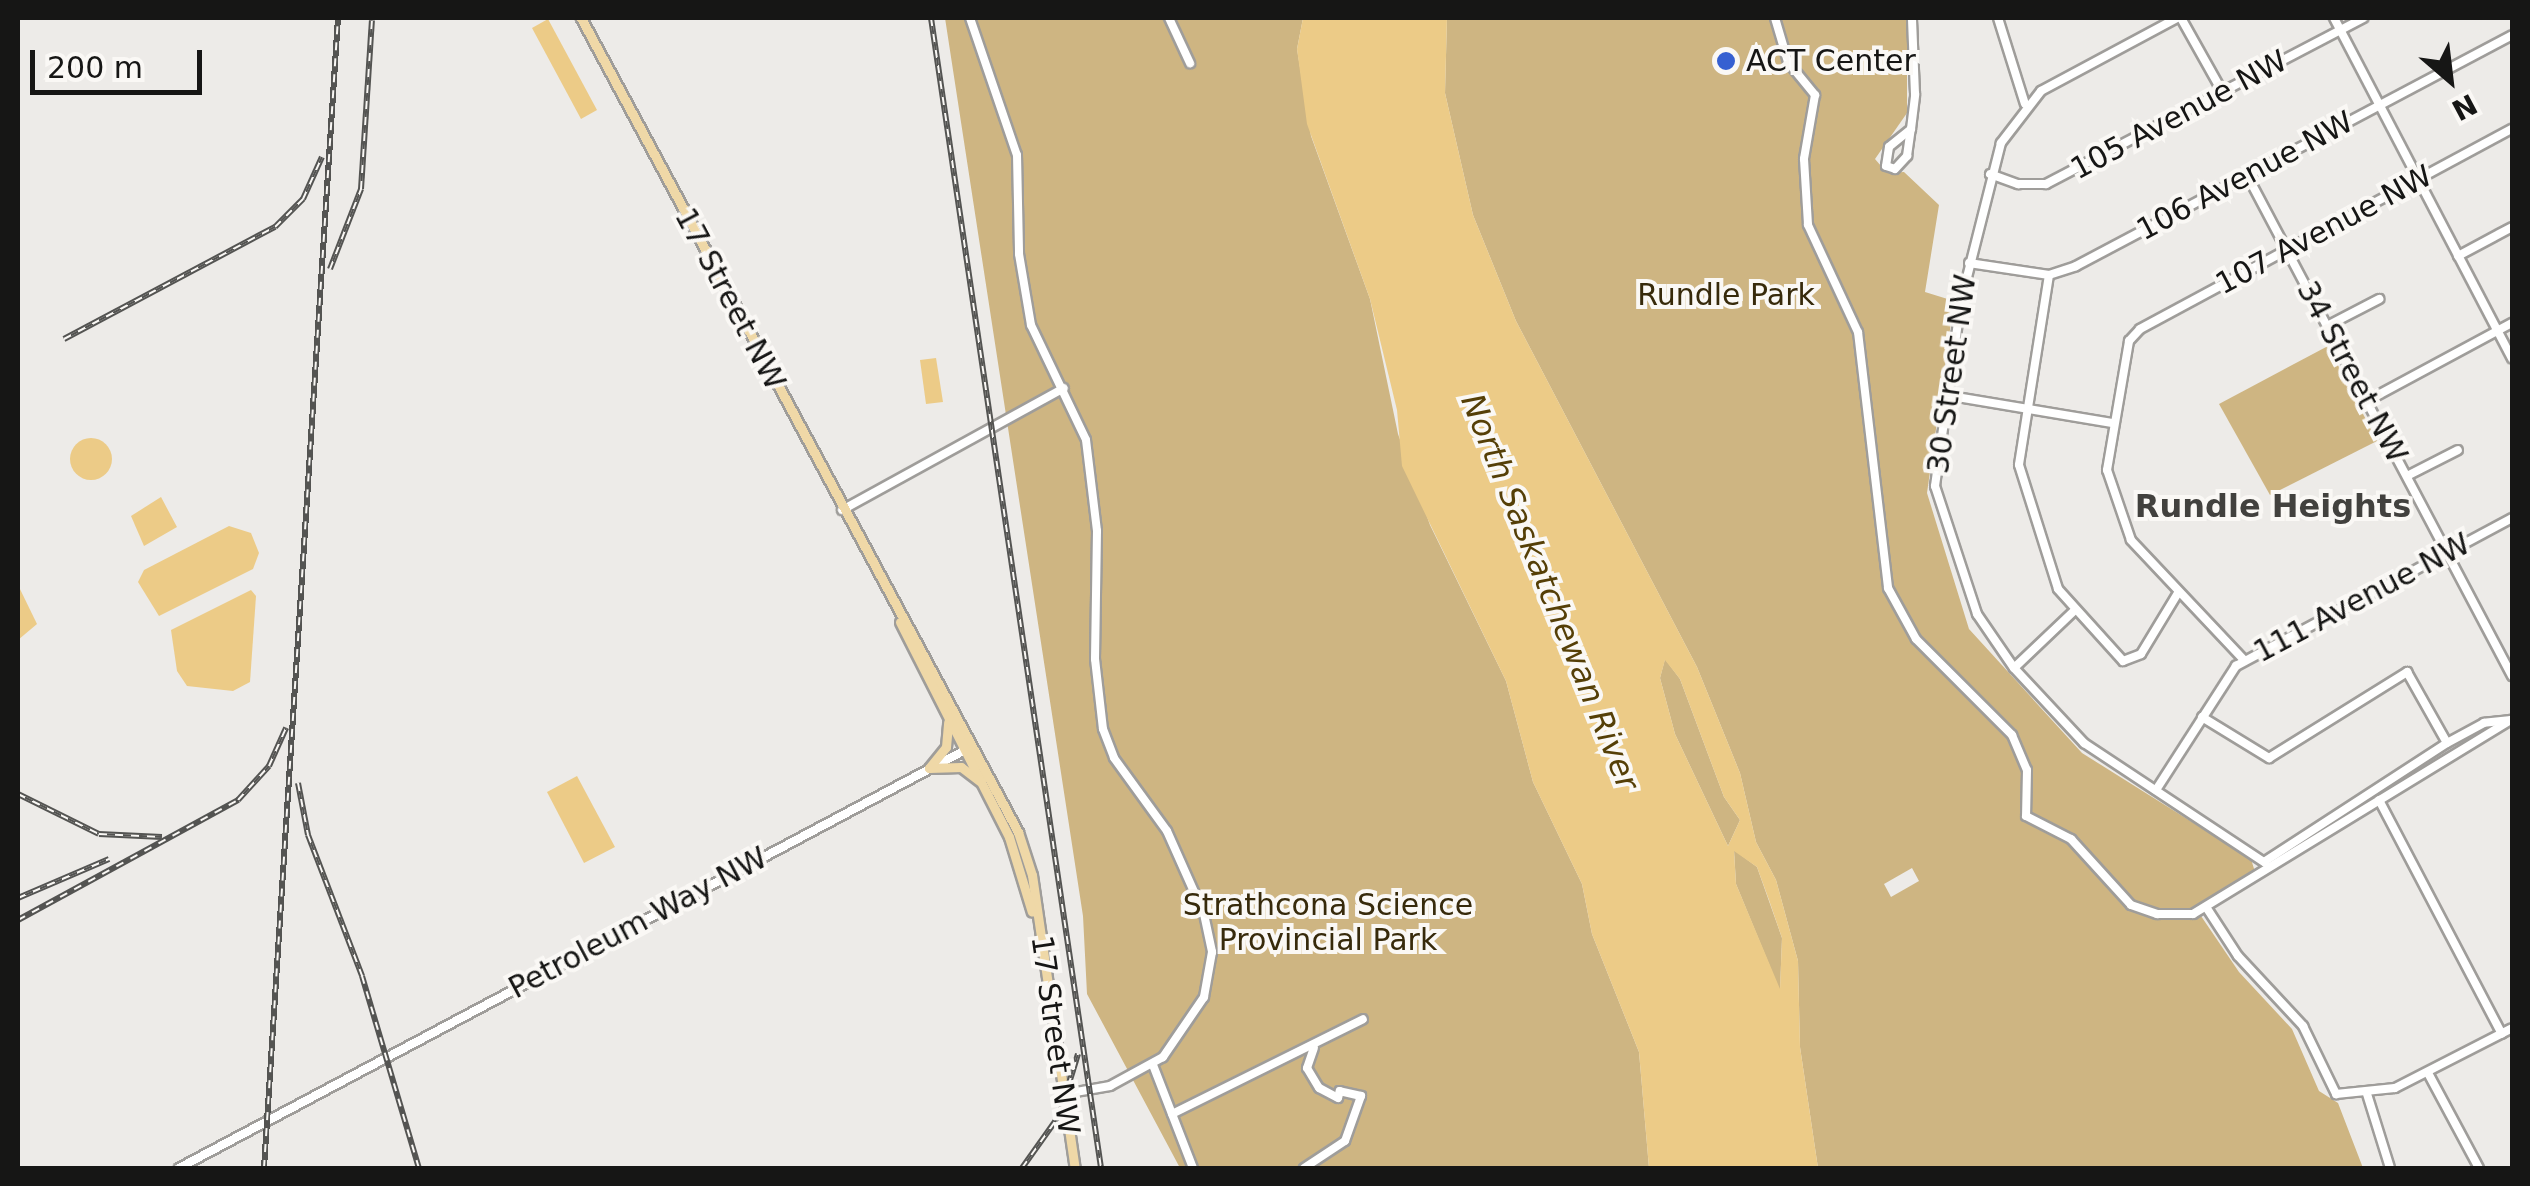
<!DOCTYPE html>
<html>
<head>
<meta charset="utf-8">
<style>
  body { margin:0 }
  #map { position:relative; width:2530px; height:1186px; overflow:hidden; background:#edebe8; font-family:"DejaVu Sans",sans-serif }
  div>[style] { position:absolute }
  .green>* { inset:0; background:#ceb582 }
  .water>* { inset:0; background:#eccb87 }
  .round { border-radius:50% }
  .roads { filter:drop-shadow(2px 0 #9f9d9a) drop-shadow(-2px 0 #9f9d9a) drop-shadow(0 2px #9f9d9a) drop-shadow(0 -2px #9f9d9a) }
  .minor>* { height:8px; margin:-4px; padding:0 4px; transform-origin:4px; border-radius:4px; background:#fff }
  .major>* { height:9px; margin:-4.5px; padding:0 4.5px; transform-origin:4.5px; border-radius:4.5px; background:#efd8a7 }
  .rail>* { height:6px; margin-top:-3px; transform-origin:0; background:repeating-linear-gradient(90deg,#faf8f5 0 8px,#545452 0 16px); box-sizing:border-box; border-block:2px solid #545452 }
  .dots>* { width:28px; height:28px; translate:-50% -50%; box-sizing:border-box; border:5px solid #faf8f5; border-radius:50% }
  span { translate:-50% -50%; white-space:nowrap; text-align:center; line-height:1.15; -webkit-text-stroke:8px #faf8f5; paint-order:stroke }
  .poi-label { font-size:30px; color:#161615 }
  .left { translate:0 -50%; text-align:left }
  .street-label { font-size:30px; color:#161615 }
  .park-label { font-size:30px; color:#372a0b }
  .neighbourhood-label { font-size:32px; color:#42413e; font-weight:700 }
  .water-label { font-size:32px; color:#553f07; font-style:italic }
  .frame { position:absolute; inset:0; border:20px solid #161615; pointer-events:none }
  .north { position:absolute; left:2400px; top:30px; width:100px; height:100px; -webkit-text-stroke:8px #faf8f5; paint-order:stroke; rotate:152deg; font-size:28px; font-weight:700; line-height:40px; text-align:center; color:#161615 }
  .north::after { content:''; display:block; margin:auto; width:35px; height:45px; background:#161615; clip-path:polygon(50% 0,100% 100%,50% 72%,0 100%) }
  .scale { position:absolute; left:30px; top:50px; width:172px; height:45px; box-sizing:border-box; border:5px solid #161615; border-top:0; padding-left:12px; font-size:30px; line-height:35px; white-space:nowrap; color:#161615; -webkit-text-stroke:8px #faf8f5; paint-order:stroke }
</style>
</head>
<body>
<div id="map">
  <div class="green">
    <div style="clip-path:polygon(945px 18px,1303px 18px,1297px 49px,1311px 136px,1370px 299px,1398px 434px,1430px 525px,1506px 681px,1533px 782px,1582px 884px,1592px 934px,1639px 1052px,1649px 1168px,1180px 1168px,1087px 994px,1083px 916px)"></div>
    <div style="clip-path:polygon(evenodd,1447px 18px,1907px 18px,1907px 113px,1875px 159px,1887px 173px,1904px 172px,1939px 205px,1925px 292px,1954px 301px,1927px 493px,1969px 629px,2082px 753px,2251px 859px,2255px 872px,2199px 908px,2201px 916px,2239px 972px,2292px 1029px,2319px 1091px,2338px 1103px,2363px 1168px,1818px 1168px,1800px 1047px,1798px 961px,1776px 880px,1756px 842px,1740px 773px,1697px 667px,1516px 321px,1473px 215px,1445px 93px,1447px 18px,1912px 868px,1919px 881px,1891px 897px,1884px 884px,1912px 868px)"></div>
    <div style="clip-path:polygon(2328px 346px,2377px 441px,2270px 495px,2219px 404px)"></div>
    <div style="clip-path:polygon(1665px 659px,1680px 679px,1724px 797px,1740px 820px,1728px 846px,1675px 734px,1660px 678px)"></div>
    <div style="clip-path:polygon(1734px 850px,1757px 867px,1782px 938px,1780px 991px,1736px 884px)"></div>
  </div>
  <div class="water">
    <div style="clip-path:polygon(evenodd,1303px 18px,1447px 18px,1445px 93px,1473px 215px,1516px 321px,1697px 667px,1740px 773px,1756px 842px,1776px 880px,1798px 961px,1800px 1047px,1818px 1168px,1649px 1168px,1639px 1052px,1592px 934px,1582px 884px,1533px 782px,1506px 681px,1402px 466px,1397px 410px,1370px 299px,1307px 124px,1297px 49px,1303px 18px,1665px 660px,1680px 679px,1724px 797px,1740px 820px,1728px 846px,1675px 734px,1660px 678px,1665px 660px,1303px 18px,1734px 851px,1757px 867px,1769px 900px,1782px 938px,1780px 989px,1736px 884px,1734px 851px)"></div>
    <div style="clip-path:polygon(548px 19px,597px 110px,581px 119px,532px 28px)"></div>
    <div style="clip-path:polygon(936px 358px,943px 402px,926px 404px,920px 360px)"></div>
    <div class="round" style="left:70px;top:438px;width:42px;height:42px"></div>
    <div style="clip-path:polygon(161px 497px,177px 527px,144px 546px,131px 516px)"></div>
    <div style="clip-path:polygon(229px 526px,251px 533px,259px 553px,253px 569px,159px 616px,138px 582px,144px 570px)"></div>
    <div style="clip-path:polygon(18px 585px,37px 624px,18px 640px)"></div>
    <div style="clip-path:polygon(251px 590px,256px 596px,250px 682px,233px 691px,187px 686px,177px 671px,171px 630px)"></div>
    <div style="clip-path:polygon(577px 776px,615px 847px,584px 863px,547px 792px)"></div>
  </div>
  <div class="roads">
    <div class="minor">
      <div style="left:970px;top:18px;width:145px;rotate:71.1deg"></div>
      <div style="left:1017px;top:155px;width:99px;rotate:88.8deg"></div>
      <div style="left:1019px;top:254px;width:72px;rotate:80.4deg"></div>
      <div style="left:1031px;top:325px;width:127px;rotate:64.4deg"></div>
      <div style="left:1086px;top:440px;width:92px;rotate:83.1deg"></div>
      <div style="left:1097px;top:531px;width:128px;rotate:90.9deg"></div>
      <div style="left:1095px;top:659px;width:70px;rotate:83.5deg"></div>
      <div style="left:1103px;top:729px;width:31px;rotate:69deg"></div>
      <div style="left:1114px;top:758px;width:90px;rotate:54deg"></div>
      <div style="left:1167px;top:831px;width:91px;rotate:66deg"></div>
      <div style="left:1204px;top:914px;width:39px;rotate:78deg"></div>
      <div style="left:1212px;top:952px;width:46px;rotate:100.1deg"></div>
      <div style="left:1204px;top:997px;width:73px;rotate:124.3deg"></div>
      <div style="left:1163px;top:1057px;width:60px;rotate:151.3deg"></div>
      <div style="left:1110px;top:1086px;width:47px;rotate:170.1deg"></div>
      <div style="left:1169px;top:18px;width:50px;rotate:65deg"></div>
      <div style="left:1775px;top:18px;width:46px;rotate:73.5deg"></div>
      <div style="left:1788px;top:62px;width:43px;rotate:50.7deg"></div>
      <div style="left:1815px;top:95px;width:65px;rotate:99.8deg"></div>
      <div style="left:1804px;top:159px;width:66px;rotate:86.5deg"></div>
      <div style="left:1808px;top:225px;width:118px;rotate:65deg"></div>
      <div style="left:1858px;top:332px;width:258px;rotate:83.3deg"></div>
      <div style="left:1888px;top:588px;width:58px;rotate:61.2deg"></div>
      <div style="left:1916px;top:639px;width:136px;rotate:45deg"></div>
      <div style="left:2012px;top:735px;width:38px;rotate:67deg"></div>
      <div style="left:2027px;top:770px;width:46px;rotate:91.2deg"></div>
      <div style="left:2026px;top:816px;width:51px;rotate:27.1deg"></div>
      <div style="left:2071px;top:839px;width:89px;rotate:47.7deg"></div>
      <div style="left:2131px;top:905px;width:28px;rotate:19deg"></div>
      <div style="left:2157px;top:914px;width:36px"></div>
      <div style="left:2193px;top:914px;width:373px;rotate:-31.4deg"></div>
      <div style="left:2511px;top:720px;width:27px;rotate:174deg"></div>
      <div style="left:2484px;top:723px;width:42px;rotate:151.6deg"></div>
      <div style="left:2447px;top:743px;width:218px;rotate:147deg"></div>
      <div style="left:1998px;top:18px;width:90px;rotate:72.6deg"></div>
      <div style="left:2177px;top:18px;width:154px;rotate:151.8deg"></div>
      <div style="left:2041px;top:91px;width:66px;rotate:127.6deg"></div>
      <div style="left:2001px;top:143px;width:163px;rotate:104.2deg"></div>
      <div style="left:1961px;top:301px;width:187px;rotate:98deg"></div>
      <div style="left:1935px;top:486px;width:135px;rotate:71.8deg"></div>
      <div style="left:1977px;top:614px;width:65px;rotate:55.6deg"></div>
      <div style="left:2014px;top:668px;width:103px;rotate:47deg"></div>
      <div style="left:2084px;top:743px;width:217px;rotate:33.5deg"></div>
      <div style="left:2181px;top:18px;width:84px;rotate:60.7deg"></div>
      <div style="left:2334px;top:18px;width:384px;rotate:62.4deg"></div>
      <div style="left:1911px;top:129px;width:28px;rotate:141deg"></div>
      <div style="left:1889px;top:147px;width:19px;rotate:99deg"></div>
      <div style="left:1886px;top:166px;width:9px;rotate:18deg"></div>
      <div style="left:1895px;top:169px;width:18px;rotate:-47deg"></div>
      <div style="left:1907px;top:156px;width:27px;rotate:-82deg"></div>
      <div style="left:1911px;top:129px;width:35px;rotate:-83deg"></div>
      <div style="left:1915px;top:94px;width:76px;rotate:-92.3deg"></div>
      <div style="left:1990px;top:174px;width:30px;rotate:20deg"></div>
      <div style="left:2018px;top:184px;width:28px"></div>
      <div style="left:2046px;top:184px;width:358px;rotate:-27.6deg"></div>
      <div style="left:2247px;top:175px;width:567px;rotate:62.12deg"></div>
      <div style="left:2458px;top:256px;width:61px;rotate:-28.2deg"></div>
      <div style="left:1969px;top:263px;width:81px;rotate:8.5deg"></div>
      <div style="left:2049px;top:275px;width:28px;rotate:-18deg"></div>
      <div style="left:2076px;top:266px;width:493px;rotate:-27.9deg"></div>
      <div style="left:2049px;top:275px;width:192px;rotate:99deg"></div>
      <div style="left:2019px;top:465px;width:130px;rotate:72.5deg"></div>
      <div style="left:2058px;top:589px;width:97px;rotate:47.9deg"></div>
      <div style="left:2123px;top:661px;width:19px;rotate:-21deg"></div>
      <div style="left:2141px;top:654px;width:71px;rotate:-58.8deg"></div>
      <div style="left:2327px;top:326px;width:59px;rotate:-27.4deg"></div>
      <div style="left:1945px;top:395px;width:170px;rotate:9.5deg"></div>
      <div style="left:2367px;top:401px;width:165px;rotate:-28.3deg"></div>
      <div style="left:2407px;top:476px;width:57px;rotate:-27deg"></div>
      <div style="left:842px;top:510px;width:253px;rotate:-28.8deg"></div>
      <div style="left:2244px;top:660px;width:165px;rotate:-133.3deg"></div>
      <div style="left:2131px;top:540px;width:74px;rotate:-108.9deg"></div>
      <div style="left:2107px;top:470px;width:131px;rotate:-80.3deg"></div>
      <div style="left:2129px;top:341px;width:16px;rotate:-47deg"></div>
      <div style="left:2140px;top:329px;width:422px;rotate:-28.3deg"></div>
      <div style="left:2014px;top:668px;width:84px;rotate:-43.6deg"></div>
      <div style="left:2202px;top:717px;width:79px;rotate:31.5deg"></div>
      <div style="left:2269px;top:758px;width:163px;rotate:-31.9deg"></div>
      <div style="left:2407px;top:672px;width:81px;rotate:60.6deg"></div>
      <div style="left:2156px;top:790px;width:148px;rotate:-57.2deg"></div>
      <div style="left:2236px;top:666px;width:313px;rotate:-28.2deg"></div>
      <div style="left:2379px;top:800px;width:264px;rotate:62.3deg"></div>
      <div style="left:2208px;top:910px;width:55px;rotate:56.9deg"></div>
      <div style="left:2238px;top:956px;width:96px;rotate:47.1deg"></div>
      <div style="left:2303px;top:1026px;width:76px;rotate:64.1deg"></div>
      <div style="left:2336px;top:1094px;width:59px;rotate:-5.8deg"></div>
      <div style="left:2395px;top:1088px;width:131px;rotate:-27.1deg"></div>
      <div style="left:1153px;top:1065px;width:110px;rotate:68.8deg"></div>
      <div style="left:2428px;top:1073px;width:108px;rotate:61.8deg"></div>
      <div style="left:2367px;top:1094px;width:77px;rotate:72.7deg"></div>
      <div style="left:1172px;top:1114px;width:213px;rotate:-26.4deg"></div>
      <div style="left:179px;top:1168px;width:895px;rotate:-28deg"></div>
      <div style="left:1304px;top:1168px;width:49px;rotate:-33.4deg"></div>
      <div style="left:1345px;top:1141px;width:48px;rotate:-70.4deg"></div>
      <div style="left:1361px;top:1096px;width:22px;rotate:-167deg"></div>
      <div style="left:1340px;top:1091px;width:7px;rotate:106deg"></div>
      <div style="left:1338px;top:1098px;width:21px;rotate:-152deg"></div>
      <div style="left:1319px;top:1088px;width:23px;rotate:-121deg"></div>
      <div style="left:1307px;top:1068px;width:21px;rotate:-71deg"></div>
    </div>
    <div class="major">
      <div style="left:581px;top:18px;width:924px;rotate:61.77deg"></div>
      <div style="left:1018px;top:832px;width:45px;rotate:72deg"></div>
      <div style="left:1032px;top:875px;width:296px;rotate:81.7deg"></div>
      <div style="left:900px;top:622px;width:241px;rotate:63.1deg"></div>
      <div style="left:1009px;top:837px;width:78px;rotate:73deg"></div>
      <div style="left:929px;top:768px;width:32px;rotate:-2deg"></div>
      <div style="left:961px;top:767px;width:25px;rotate:37deg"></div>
      <div style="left:929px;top:768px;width:27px;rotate:-51deg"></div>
      <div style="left:946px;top:747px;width:25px;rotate:-85deg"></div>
    </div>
  </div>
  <div class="rail">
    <div style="left:931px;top:18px;width:1162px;rotate:81.59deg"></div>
    <div style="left:330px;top:269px;width:86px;rotate:-68.8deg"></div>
    <div style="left:361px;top:189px;width:169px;rotate:-86.3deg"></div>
    <div style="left:64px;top:339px;width:239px;rotate:-28deg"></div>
    <div style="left:275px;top:227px;width:40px;rotate:-45deg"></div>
    <div style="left:303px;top:199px;width:46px;rotate:-65.7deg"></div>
    <div style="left:298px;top:783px;width:53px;rotate:79.1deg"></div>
    <div style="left:308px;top:835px;width:151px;rotate:69deg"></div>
    <div style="left:362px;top:976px;width:200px;rotate:73.5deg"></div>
    <div style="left:18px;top:794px;width:90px;rotate:26.3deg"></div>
    <div style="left:99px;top:834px;width:63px;rotate:2.7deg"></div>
    <div style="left:18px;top:898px;width:99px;rotate:-23.2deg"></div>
    <div style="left:18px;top:920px;width:251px;rotate:-28.6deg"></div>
    <div style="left:238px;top:800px;width:46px;rotate:-47.6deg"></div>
    <div style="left:269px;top:766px;width:42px;rotate:-65.9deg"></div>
    <div style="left:264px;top:1168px;width:1152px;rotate:-86.32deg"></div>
    <div style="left:1022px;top:1168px;width:64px;rotate:-54.6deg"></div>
    <div style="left:1059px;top:1116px;width:65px;rotate:-73deg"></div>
  </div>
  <div class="dots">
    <div style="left:1726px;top:61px;background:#3660d1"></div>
  </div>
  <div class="poi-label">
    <span class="left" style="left:1746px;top:61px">ACT Center</span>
  </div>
  <div class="street-label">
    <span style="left:2179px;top:115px;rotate:-28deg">105 Avenue NW</span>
    <span style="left:2245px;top:176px;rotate:-28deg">106 Avenue NW</span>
    <span style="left:2324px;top:230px;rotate:-28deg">107 Avenue NW</span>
    <span style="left:730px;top:299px;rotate:62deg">17 Street NW</span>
    <span style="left:2352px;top:372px;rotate:62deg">34 Street NW</span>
    <span style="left:1952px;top:374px;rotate:-82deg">30 Street NW</span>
    <span style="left:2362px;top:598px;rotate:-28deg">111 Avenue NW</span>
    <span style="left:638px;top:923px;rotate:-28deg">Petroleum Way NW</span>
    <span style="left:1055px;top:1035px;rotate:82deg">17 Street NW</span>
  </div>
  <div class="park-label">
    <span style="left:1726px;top:295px">Rundle Park</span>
    <span style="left:1328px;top:922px">Strathcona Science<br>Provincial Park</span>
  </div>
  <div class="neighbourhood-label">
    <span style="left:2273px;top:506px">Rundle Heights</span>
  </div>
  <div class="water-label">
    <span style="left:1550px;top:592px;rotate:68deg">North Saskatchewan River</span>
  </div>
  <div class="frame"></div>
  <div class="north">N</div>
  <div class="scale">200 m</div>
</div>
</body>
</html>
